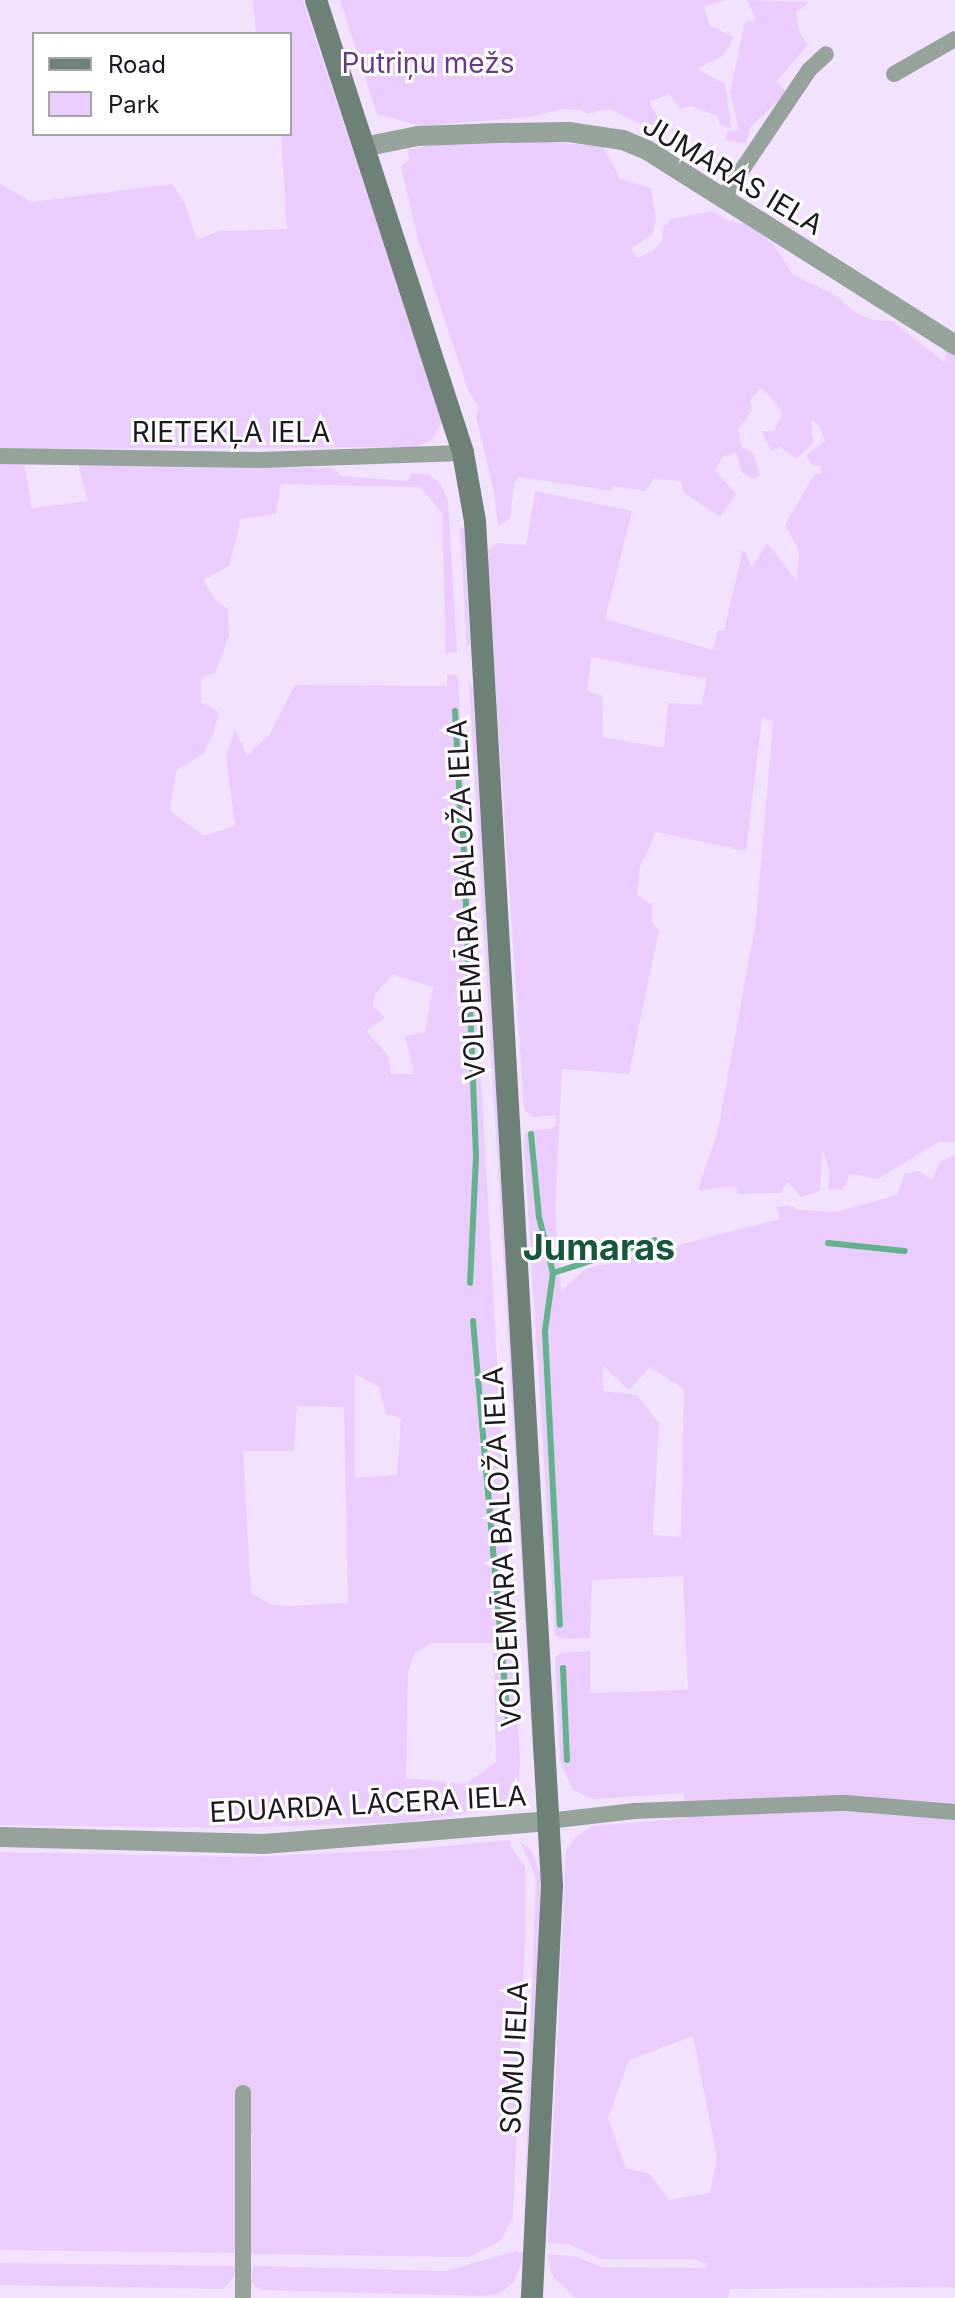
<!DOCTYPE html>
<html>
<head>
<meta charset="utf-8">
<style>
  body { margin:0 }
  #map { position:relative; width:955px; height:2298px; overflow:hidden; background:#f3e2fe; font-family:Inter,sans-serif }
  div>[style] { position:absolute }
  .green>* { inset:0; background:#eacdfc }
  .stream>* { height:6px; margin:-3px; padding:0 3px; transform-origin:3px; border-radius:3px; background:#62b38b }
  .minor>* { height:16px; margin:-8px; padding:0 8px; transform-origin:8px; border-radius:8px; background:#95a39b }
  .tertiary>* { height:20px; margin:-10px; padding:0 10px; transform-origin:10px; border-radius:10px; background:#95a39b }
  .secondary>* { height:22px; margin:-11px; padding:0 11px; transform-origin:11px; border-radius:11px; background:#6d8176 }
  span { translate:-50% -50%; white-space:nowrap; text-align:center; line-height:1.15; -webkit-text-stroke:6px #fff; paint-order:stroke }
  .park-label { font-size:28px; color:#6a3884 }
  .street-label { font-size:28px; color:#1e1822 }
  .district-label { font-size:36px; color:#16573c; font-weight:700 }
  .legend { position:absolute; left:32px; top:32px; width:260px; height:104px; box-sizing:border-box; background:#fff; border:2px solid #a5a3a7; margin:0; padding:10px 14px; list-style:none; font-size:24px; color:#1e1822 }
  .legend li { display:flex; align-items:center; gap:16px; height:40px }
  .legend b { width:40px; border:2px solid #a5a3a7 }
</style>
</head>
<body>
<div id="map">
  <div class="green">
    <div style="clip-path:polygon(253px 0,303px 0,442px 423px,431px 440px,417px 447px,0 449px,0 184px,32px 202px,172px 184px,185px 204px,197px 240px,218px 231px,287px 229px,281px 134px,290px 134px,290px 34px,256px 34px)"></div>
    <div style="clip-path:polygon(340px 0,725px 0,704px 6px,709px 25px,734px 37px,724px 55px,697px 69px,725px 84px,731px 128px,720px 125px,718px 116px,690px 106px,680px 109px,669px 94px,649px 102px,659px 119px,656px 126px,638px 123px,610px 109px,586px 114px,582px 110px,563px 109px,530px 117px,421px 126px,377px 114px)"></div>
    <div style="clip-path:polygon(747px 0,809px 2px,796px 13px,800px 33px,808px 45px,776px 82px,787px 92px,751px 127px,746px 144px,725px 140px,728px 131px,739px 130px,730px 92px,745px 22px,756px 20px)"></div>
    <div style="clip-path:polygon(evenodd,545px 142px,603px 146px,620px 179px,651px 188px,656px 219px,652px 235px,631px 248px,637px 258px,653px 251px,662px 241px,663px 227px,672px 219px,712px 211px,728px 221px,751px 225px,774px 245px,793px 275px,832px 293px,856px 313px,872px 320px,892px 321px,945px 363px,945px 348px,955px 351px,955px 1142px,938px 1142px,878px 1179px,850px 1174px,843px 1190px,828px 1188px,830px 1172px,822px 1150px,820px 1191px,801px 1197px,788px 1182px,780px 1193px,738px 1194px,736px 1186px,698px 1190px,718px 1130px,756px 921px,773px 722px,762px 717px,746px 851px,656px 832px,640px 867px,637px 895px,652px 905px,652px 923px,659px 930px,629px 1074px,562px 1069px,555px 1209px,561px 1292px,585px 1269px,780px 1219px,776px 1207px,788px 1205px,799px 1210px,836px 1212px,897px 1195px,904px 1174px,919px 1171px,932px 1180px,940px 1161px,955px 1155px,955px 2287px,730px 2289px,728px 2298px,576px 2298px,553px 2277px,547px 2254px,577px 2257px,601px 2267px,706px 2268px,707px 2264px,693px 2259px,601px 2259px,569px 2244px,548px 2243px,566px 1851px,575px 1838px,592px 1826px,686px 1818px,684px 1793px,593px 1799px,573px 1790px,560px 1761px,555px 1657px,561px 1653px,590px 1651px,590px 1693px,688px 1690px,683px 1576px,592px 1580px,590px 1638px,564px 1639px,555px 1635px,524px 1146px,525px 1135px,530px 1130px,552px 1129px,556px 1125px,556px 1115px,533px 1117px,524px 1109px,487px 557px,488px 550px,497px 543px,526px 545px,535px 491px,632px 511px,605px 619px,713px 650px,718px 630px,724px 631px,743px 549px,752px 567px,767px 543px,797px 581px,799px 550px,785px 525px,815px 474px,821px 474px,821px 466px,812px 465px,806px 455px,825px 441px,819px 425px,811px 420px,813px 443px,796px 459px,781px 447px,771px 451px,762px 431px,774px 431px,783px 413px,762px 387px,750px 400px,752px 411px,738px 429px,742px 447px,753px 453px,760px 475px,754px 479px,742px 473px,736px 453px,723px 456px,715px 470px,736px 494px,720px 517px,684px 493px,681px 481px,654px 479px,645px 491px,612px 486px,612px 491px,519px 477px,514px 484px,510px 519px,498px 526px,494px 493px,476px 416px,479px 408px,468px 390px,418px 240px,401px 166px,409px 160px,407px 150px,432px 145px,545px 142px,591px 657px,707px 679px,701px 705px,668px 703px,664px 748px,602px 737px,603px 696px,587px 691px,591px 657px,545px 142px,603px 1366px,629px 1390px,650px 1367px,684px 1389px,681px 1537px,653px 1535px,659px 1423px,637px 1395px,603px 1391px,603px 1366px,545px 142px,693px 2036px,717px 2158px,710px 2193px,669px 2200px,650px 2174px,626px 2168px,608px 2118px,629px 2060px,693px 2036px)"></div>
    <div style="clip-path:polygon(evenodd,0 463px,24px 463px,32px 508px,88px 501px,78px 464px,332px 468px,341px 476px,408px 481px,412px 473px,430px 475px,441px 485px,448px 500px,457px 652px,446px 654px,442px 513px,420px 487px,281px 484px,276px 514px,241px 519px,229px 566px,203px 580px,216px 601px,228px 609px,229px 636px,216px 672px,201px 678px,201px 702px,219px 712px,213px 735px,203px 754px,177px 770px,169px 810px,204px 836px,235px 826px,226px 757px,235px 729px,247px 756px,269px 735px,295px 685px,447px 686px,447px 674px,458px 676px,520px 1762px,519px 1783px,510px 1797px,508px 1808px,405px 1822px,234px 1828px,0 1825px,0 463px,393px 975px,433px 987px,425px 1032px,405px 1036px,414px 1074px,391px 1074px,388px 1055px,366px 1031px,385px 1018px,373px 1006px,375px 994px,393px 975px,0 463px,355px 1374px,379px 1387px,386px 1414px,401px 1418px,397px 1475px,355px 1478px,355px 1374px,0 463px,297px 1406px,344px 1407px,348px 1603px,286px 1606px,270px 1604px,251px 1593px,243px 1451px,294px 1451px,297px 1406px,0 463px,431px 1643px,493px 1643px,496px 1762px,466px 1784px,406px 1778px,408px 1672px,415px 1653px,431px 1643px)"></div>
    <div style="clip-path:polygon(464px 528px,470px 643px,467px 648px,460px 529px)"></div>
    <div style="clip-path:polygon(469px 681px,473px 688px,536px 1759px,533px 1759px)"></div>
    <div style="clip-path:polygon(510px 1840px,512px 1849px,525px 1866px,525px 1939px,513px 2218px,500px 2241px,469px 2257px,250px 2254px,252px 2134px,237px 2130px,239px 2253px,0 2250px,0 1852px,243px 1857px,404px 1850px)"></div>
    <div style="clip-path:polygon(520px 1841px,532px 1852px,542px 1876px,523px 2240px,536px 1878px)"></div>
    <div style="clip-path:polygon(516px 2251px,525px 2253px,514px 2282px,499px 2294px,483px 2296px,261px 2290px,251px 2282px,253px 2266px,446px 2271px)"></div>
    <div style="clip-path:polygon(0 2263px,235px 2266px,235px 2276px,223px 2289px,0 2285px)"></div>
  </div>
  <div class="stream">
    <div style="left:455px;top:711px;width:94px;rotate:87deg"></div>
    <div style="left:460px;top:805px;width:11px;rotate:105deg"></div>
    <div style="left:457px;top:816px;width:17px;rotate:69deg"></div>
    <div style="left:463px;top:832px;width:325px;rotate:87.7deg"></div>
    <div style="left:476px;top:1157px;width:126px;rotate:92.7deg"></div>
    <div style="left:531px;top:1134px;width:83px;rotate:84.5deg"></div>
    <div style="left:539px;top:1217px;width:58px;rotate:76deg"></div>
    <div style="left:553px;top:1273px;width:59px;rotate:97.9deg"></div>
    <div style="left:545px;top:1331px;width:294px;rotate:87.1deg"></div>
    <div style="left:828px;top:1243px;width:77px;rotate:5.9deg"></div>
    <div style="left:553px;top:1273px;width:107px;rotate:-17.9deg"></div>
    <div style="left:473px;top:1321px;width:404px;rotate:85deg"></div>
    <div style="left:563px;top:1668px;width:92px;rotate:87.5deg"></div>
  </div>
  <div class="minor">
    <div style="left:894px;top:74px;width:70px;rotate:-29.8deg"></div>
    <div style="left:723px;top:198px;width:154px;rotate:-56.1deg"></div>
    <div style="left:809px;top:70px;width:23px;rotate:-43deg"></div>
    <div style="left:0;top:456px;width:260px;rotate:0.9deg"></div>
    <div style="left:260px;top:460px;width:203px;rotate:-2deg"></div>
    <div style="left:548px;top:1821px;width:87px;rotate:-6.6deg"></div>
    <div style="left:634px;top:1811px;width:212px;rotate:-2.2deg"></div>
    <div style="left:846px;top:1803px;width:109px;rotate:4.7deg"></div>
    <div style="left:243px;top:2093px;width:205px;rotate:90deg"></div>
  </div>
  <div class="tertiary">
    <div style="left:363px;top:147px;width:56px;rotate:-11.3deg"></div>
    <div style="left:418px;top:136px;width:82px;rotate:-2.1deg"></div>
    <div style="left:500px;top:133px;width:69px;rotate:-0.8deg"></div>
    <div style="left:569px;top:132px;width:55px;rotate:8.4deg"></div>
    <div style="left:623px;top:140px;width:26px;rotate:23deg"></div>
    <div style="left:647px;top:150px;width:365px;rotate:32.3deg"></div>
    <div style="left:0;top:1837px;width:264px;rotate:1.5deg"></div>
    <div style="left:264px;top:1844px;width:285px;rotate:-4.6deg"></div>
  </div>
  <div class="secondary">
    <div style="left:316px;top:0;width:476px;rotate:72deg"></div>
    <div style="left:463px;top:453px;width:69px;rotate:80deg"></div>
    <div style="left:475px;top:521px;width:1367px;rotate:86.77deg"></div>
    <div style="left:552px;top:1886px;width:412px;rotate:92.8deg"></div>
  </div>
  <div class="park-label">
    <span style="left:428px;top:63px">Putriņu mežs</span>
  </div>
  <div class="street-label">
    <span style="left:733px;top:175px;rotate:31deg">JUMARAS IELA</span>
    <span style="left:231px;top:432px">RIETEKĻA IELA</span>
    <span style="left:466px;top:900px;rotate:-93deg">VOLDEMĀRA BALOŽA IELA</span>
    <span style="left:502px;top:1547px;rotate:-93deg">VOLDEMĀRA BALOŽA IELA</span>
    <span style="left:368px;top:1804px;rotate:-3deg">EDUARDA LĀCERA IELA</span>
    <span style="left:514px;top:2058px;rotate:-87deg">SOMU IELA</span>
  </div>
  <div class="district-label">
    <span style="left:599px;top:1248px">Jumaras</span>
  </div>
  <ul class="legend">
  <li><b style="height:10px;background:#6d8176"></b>Road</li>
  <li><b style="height:22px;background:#eacdfc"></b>Park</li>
  </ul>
</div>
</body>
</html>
